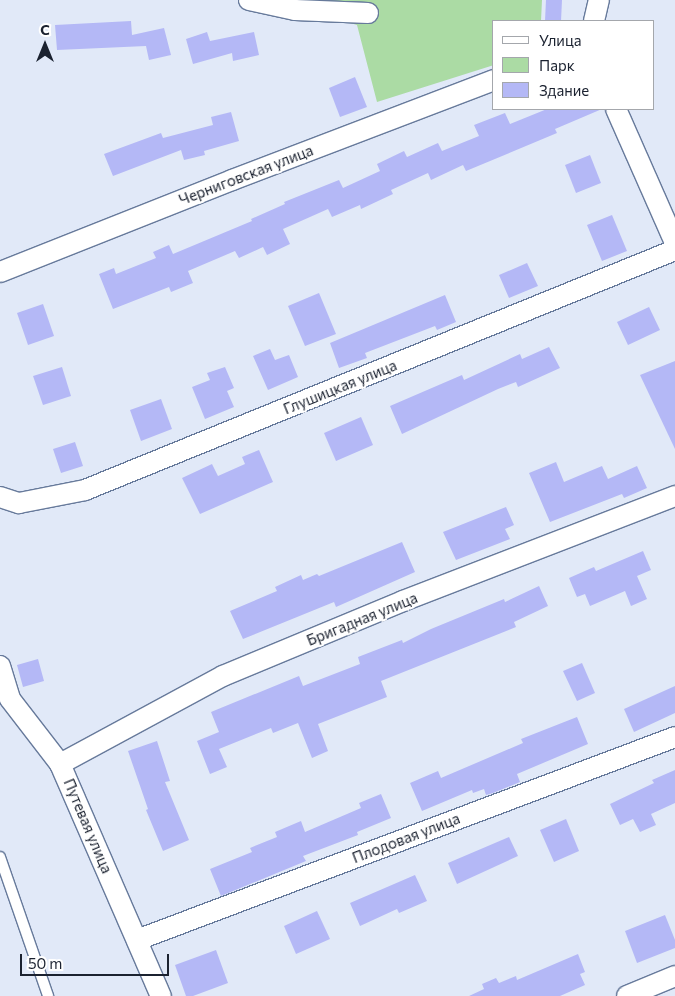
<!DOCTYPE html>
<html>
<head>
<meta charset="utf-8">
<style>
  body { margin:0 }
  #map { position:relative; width:675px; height:996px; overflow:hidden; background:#e1e9f8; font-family:Commissioner,sans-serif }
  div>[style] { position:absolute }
  .green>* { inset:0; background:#abdba4 }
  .building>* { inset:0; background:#b4b8f6 }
  .roads { filter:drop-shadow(1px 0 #677a9b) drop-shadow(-1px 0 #677a9b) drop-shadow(0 1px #677a9b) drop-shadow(0 -1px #677a9b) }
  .service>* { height:10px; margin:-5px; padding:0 5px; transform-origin:5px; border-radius:5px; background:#fff }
  .minor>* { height:20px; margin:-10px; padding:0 10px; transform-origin:10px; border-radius:10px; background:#fff }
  span { translate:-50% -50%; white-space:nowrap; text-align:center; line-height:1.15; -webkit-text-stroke:4px #fff; paint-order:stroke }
  .street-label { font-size:15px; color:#1b2230 }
  .legend { position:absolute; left:492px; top:20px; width:162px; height:90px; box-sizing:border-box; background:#fff; border:1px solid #a4a7ac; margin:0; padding:6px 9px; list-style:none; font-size:15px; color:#1b2230 }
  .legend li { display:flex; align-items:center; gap:10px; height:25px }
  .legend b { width:25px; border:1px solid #a4a7ac }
  .north { position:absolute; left:20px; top:20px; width:50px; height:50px; -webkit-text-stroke:4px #fff; paint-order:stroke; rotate:0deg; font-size:14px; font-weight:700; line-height:20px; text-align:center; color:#1b2230 }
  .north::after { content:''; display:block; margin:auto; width:18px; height:22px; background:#1b2230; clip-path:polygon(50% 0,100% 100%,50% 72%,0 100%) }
  .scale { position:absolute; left:20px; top:954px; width:149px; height:22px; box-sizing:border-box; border:2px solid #1b2230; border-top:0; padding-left:6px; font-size:15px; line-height:18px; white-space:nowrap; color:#1b2230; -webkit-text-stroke:4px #fff; paint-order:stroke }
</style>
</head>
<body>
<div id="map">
  <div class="green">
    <div style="clip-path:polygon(273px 0,542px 0,541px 21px,494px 21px,494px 65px,377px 102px,357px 25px)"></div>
  </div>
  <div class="building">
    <div style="clip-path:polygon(546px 0,562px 0,561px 21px,545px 21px)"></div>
    <div style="clip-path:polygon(131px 21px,132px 35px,164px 28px,171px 55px,149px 60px,146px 46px,57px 50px,55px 25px)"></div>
    <div style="clip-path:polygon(207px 32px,210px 41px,254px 32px,259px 55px,233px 61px,232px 53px,193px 64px,186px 39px)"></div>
    <div style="clip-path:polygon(355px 77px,367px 107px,340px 117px,329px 88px)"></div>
    <div style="clip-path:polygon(547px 109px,602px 109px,555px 129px,557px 133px,466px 171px,463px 165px,431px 180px,428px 173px,391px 190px,393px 194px,361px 209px,360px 205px,332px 217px,328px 209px,283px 229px,290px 244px,267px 255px,263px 247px,239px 258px,235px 251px,188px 271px,193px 283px,171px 292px,169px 287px,113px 309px,99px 274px,114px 268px,116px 274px,156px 258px,153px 252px,169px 245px,173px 254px,252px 221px,251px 219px,285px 204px,284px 202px,339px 180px,343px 188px,380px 171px,377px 164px,404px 151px,407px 157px,438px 143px,442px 151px,479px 136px,474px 125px,505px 113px,510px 124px)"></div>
    <div style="clip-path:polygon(231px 112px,239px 141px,204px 151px,205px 155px,184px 160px,181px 150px,113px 176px,104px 154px,161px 133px,163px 138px,213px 125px,211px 117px)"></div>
    <div style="clip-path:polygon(590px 155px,601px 183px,576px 193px,565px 165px)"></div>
    <div style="clip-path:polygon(612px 215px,627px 251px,602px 261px,587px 225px)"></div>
    <div style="clip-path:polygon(527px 263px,538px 286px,509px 298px,499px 275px)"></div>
    <div style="clip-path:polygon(319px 293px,336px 334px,305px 346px,288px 306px)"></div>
    <div style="clip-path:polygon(445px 295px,456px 322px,437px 330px,435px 326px,365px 353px,367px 358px,339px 368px,330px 343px)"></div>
    <div style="clip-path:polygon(43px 304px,54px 336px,28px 345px,17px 313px)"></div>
    <div style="clip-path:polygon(649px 307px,660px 330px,628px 345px,617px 322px)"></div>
    <div style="clip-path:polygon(549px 347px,560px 368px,518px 387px,516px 382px,498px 389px,402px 434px,390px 406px,462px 375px,464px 380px,520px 354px,522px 359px)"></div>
    <div style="clip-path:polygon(270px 349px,275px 360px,289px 355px,298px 377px,268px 390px,253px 356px)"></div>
    <div style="clip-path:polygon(675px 361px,675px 449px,640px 375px)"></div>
    <div style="clip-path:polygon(62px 367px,71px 396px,43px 405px,33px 376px)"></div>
    <div style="clip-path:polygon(225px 367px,234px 388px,227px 391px,234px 407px,205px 419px,192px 387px,210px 380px,207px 373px)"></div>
    <div style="clip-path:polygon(161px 399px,172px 429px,141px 441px,130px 410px)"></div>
    <div style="clip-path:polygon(361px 417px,373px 445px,336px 461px,324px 433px)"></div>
    <div style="clip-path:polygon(75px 442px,83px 466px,61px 473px,53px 449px)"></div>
    <div style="clip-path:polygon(259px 450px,273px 482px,200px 514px,182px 478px,212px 464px,218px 476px,245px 464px,242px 457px)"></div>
    <div style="clip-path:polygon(556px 462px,564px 482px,602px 466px,608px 479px,637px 466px,647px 488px,624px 498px,622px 494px,550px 522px,529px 473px)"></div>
    <div style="clip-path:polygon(506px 507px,514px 525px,505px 529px,510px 539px,456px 560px,443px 532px)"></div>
    <div style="clip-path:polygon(402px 542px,415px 572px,336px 607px,334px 602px,243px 639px,230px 611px,277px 591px,275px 587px,301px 575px,303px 580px,317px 574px,319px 576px)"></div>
    <div style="clip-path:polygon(643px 551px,651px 570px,637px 576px,647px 599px,631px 606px,625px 591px,590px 606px,585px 594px,577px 597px,569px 578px,594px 567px,596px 571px)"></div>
    <div style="clip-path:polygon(539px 586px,548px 606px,514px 622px,516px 627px,381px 681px,387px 697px,318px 724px,328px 751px,312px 758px,298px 723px,273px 733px,271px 728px,219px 749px,227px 767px,210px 774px,197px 741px,219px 732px,211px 712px,299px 676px,303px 686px,360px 664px,358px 657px,402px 640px,403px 643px,431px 629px,504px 599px,505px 602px)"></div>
    <div style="clip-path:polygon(38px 659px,44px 681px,23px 687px,17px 665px)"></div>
    <div style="clip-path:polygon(582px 663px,595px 693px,577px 701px,563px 671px)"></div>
    <div style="clip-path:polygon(675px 686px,675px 713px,634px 732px,624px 709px)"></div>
    <div style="clip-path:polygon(577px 717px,588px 744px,517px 774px,520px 782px,493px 793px,486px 795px,484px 789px,473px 793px,472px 790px,422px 811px,410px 783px,438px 771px,441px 778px,523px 743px,521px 739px)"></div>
    <div style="clip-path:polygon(157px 741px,170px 781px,165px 782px,189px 840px,163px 851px,146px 810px,148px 809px,128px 751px)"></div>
    <div style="clip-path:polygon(675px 770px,675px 803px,651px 814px,656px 825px,640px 832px,633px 819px,620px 825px,610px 804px,654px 783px,652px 780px)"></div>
    <div style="clip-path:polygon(381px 794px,391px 818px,357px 832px,358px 835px,303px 856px,306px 861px,221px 896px,210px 869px,252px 852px,250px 848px,277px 837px,275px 832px,301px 821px,305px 832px,361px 808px,359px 803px)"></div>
    <div style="clip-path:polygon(566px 819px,579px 851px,554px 862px,540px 830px)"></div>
    <div style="clip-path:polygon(509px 837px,518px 856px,457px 884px,448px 863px)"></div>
    <div style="clip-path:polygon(415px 875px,427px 901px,399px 913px,397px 909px,360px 926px,350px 903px)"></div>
    <div style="clip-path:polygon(317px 911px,330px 939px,296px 954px,284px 926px)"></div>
    <div style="clip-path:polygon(665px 915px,675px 940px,675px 948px,637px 963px,625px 931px)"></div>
    <div style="clip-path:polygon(216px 950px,228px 983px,193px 996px,186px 996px,175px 965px)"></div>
    <div style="clip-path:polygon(578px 954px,585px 972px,580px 974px,585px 985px,560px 996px,469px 996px,484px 989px,482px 984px,496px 978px,499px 983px,516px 976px,517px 980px)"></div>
  </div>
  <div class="roads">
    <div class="service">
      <div style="left:0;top:857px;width:147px;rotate:70.9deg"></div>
    </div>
    <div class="minor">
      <div style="left:249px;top:0;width:47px;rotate:12.3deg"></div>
      <div style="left:295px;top:10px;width:73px;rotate:2.4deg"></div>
      <div style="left:594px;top:21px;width:22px;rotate:-77deg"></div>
      <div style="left:616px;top:109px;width:146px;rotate:66.2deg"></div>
      <div style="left:0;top:272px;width:250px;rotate:-21.6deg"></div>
      <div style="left:232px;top:180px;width:280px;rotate:-20.9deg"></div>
      <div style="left:0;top:497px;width:20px;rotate:18deg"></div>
      <div style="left:19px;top:503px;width:67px;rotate:-11.1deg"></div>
      <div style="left:85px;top:490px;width:637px;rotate:-22.14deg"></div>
      <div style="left:0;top:666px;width:34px;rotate:73deg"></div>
      <div style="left:10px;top:699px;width:82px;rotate:52.4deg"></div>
      <div style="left:60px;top:764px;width:253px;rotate:66.5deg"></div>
      <div style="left:60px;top:764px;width:185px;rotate:-28.4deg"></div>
      <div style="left:223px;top:676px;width:195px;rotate:-22.6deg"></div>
      <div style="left:403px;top:601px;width:292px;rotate:-21.1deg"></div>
      <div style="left:137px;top:940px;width:575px;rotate:-20.67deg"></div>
      <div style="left:627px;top:996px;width:52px;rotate:-22.6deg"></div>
    </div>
  </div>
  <div class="street-label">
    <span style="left:246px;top:175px;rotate:-21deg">Черниговская улица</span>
    <span style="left:340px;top:387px;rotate:-22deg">Глушицкая улица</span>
    <span style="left:362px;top:619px;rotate:-22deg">Бригадная улица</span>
    <span style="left:88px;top:826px;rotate:67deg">Путевая улица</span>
    <span style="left:406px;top:838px;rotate:-21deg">Плодовая улица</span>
  </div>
  <ul class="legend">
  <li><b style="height:6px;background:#fff"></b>Улица</li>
  <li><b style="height:14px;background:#abdba4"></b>Парк</li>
  <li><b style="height:14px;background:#b4b8f6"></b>Здание</li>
  </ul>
  <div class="north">С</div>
  <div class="scale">50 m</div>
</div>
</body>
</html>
